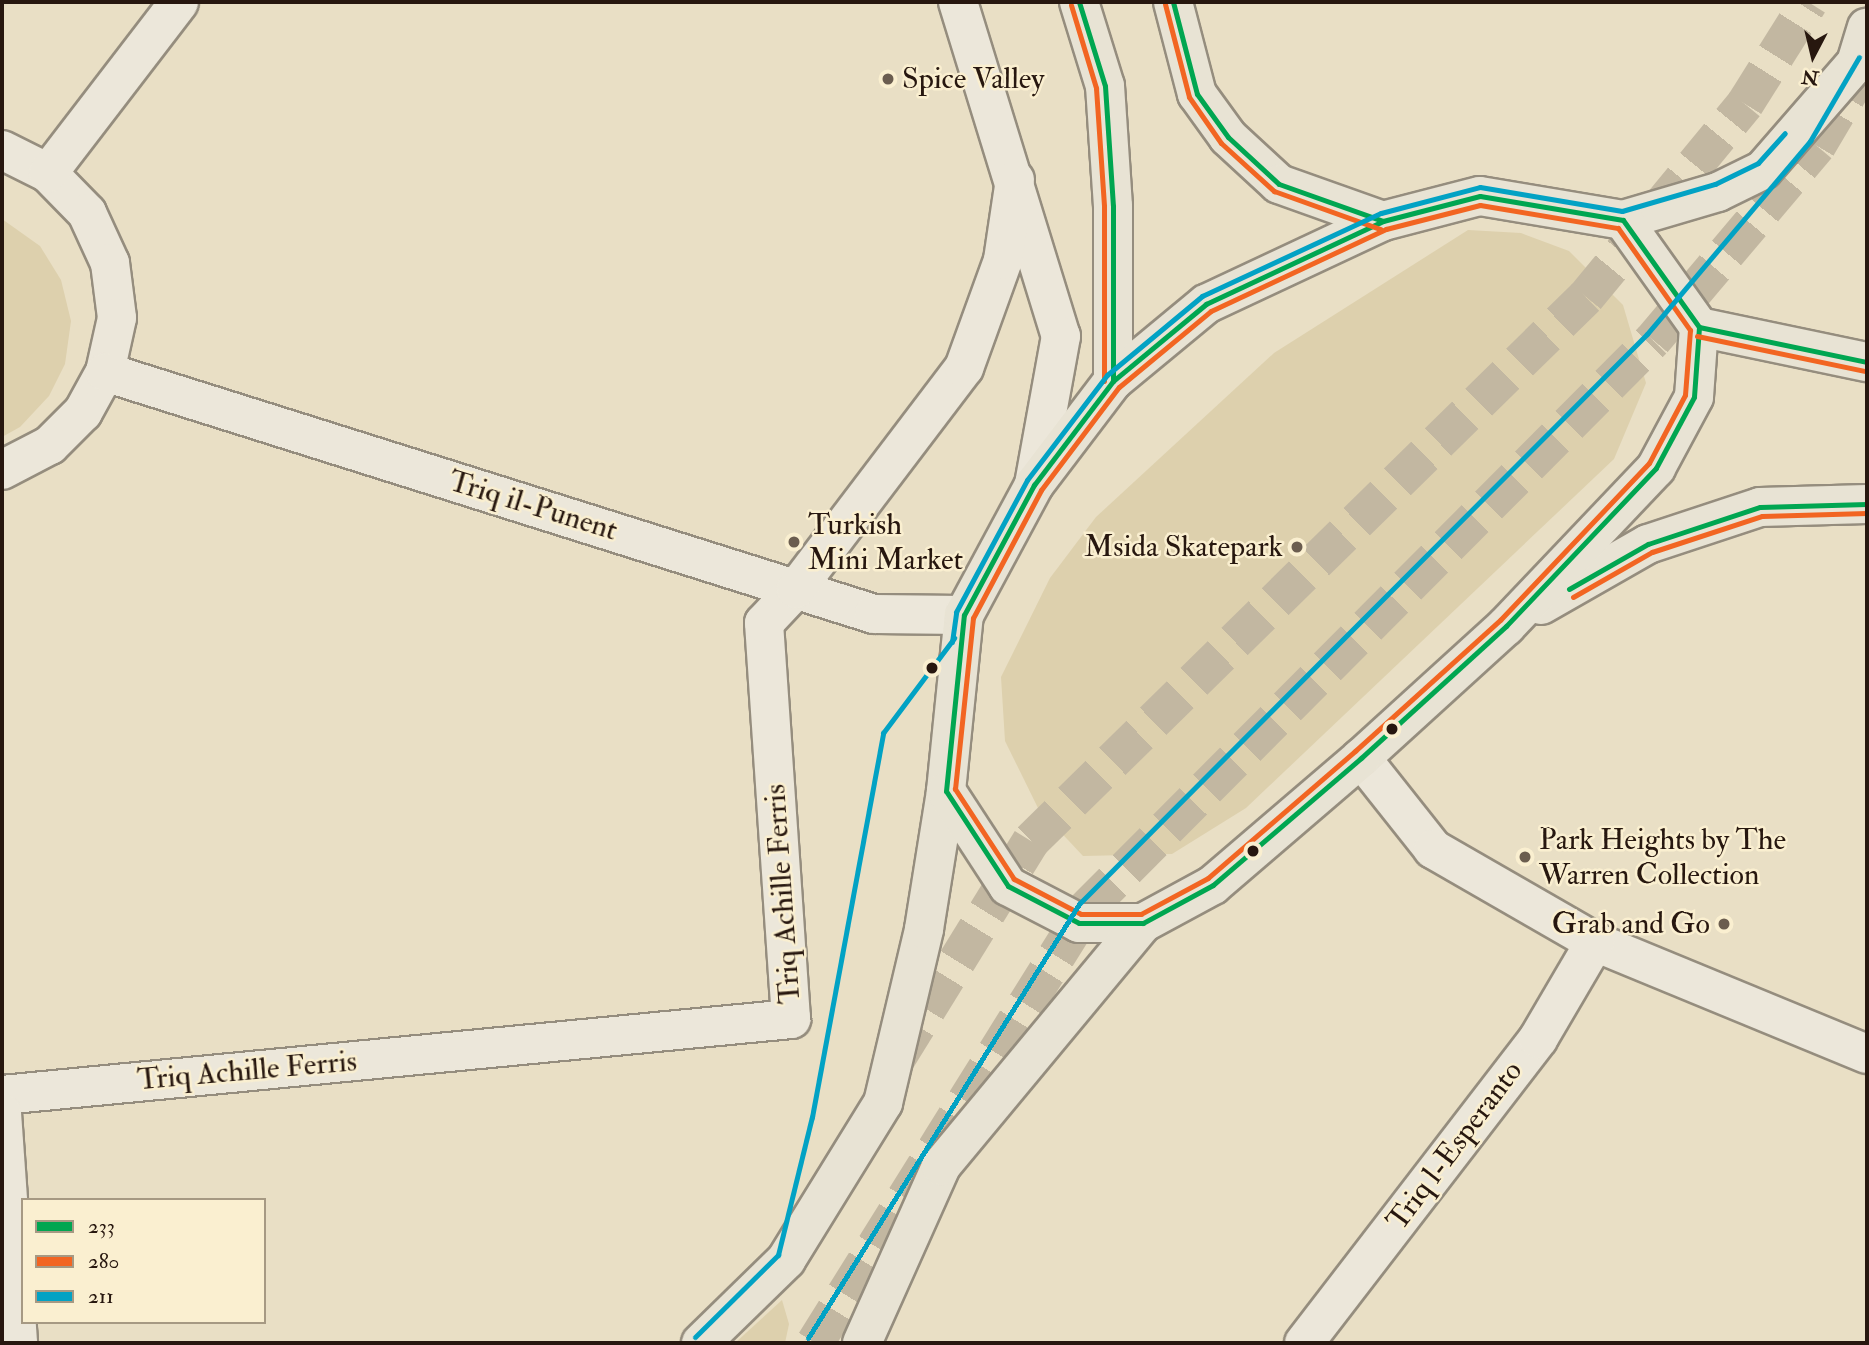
<!DOCTYPE html>
<html>
<head>
<meta charset="utf-8">
<style>
  body { margin:0 }
  #map { position:relative; width:1869px; height:1345px; overflow:hidden; background:#e9dfc5; font-family:"IM FELL Double Pica",serif }
  div>[style] { position:absolute }
  .green>* { inset:0; background:#ddd0ad }
  .highway-tunnel>* { height:38px; margin-top:-19px; transform-origin:0; background:repeating-linear-gradient(90deg,#c2b7a1 0 38px,transparent 0 57px) }
  .roads { filter:drop-shadow(2px 0 #958d7e) drop-shadow(-2px 0 #958d7e) drop-shadow(0 2px #958d7e) drop-shadow(0 -2px #958d7e) }
  .minor>* { height:38px; margin:-19px; padding:0 19px; transform-origin:19px; border-radius:19px; background:#ece7da }
  .highway>* { height:38px; margin:-19px; padding:0 19px; transform-origin:19px; border-radius:19px; background:#e8e3d4 }
  .bus-1>* { height:5px; margin:-2.5px; padding:0 2.5px; transform-origin:2.5px; border-radius:2.5px; background:#00a651 }
  .bus-2>* { height:5px; margin:-2.5px; padding:0 2.5px; transform-origin:2.5px; border-radius:2.5px; background:#f26522 }
  .bus-3>* { height:5px; margin:-2.5px; padding:0 2.5px; transform-origin:2.5px; border-radius:2.5px; background:#02a2c4 }
  .dots>* { width:19px; height:19px; translate:-50% -50%; box-sizing:border-box; border:4px solid #faefd0; border-radius:50% }
  span { translate:-50% -50%; white-space:nowrap; text-align:center; line-height:1.15; -webkit-text-stroke:5px #faefd0; paint-order:stroke }
  .poi-label { font-size:30px; color:#27170f }
  .left { translate:0 -50%; text-align:left }
  .right { translate:-100% -50%; text-align:right }
  .street-label { font-size:30px; color:#27170f }
  .frame { position:absolute; inset:0; border:4px solid #27170f; pointer-events:none }
  .legend { position:absolute; left:21px; top:1198px; width:245px; height:126px; box-sizing:border-box; background:#faefd0; border:2px solid #a69983; margin:0; padding:9px 12px; list-style:none; font-size:21px; color:#27170f }
  .legend li { display:flex; align-items:center; gap:14px; height:35px }
  .legend b { width:35px; border:2px solid #a69983 }
  .north { position:absolute; left:1778px; top:21px; width:70px; height:70px; -webkit-text-stroke:5px #faefd0; paint-order:stroke; rotate:187deg; font-size:19px; font-weight:700; line-height:28px; text-align:center; color:#27170f }
  .north::after { content:''; display:block; margin:auto; width:24px; height:32px; background:#27170f; clip-path:polygon(50% 0,100% 100%,50% 72%,0 100%) }
</style>
</head>
<body>
<div id="map">
  <div class="green">
    <div style="clip-path:polygon(2px 219px,40px 246px,61px 280px,71px 321px,65px 364px,49px 396px,20px 427px,2px 437px)"></div>
    <div style="clip-path:polygon(1468px 230px,1521px 233px,1569px 251px,1623px 305px,1646px 383px,1614px 459px,1246px 808px,1172px 854px,1083px 856px,1038px 808px,1005px 741px,1001px 677px,1050px 578px,1096px 517px,1274px 353px)"></div>
    <div style="clip-path:polygon(782px 1300px,789px 1324px,785px 1343px,735px 1343px)"></div>
  </div>
  <div class="highway-tunnel">
    <div style="left:897px;top:1058px;width:255px;rotate:-58.3deg"></div>
    <div style="left:1031px;top:841px;width:777px;rotate:-44.43deg"></div>
    <div style="left:1586px;top:297px;width:250px;rotate:-50.5deg"></div>
    <div style="left:1745px;top:104px;width:120px;rotate:-57.9deg"></div>
    <div style="left:815px;top:1343px;width:512px;rotate:-58.02deg"></div>
    <div style="left:1086px;top:909px;width:803px;rotate:-45.1deg"></div>
    <div style="left:1653px;top:340px;width:254px;rotate:-49.8deg"></div>
    <div style="left:1817px;top:146px;width:82px;rotate:-59.4deg"></div>
  </div>
  <div class="roads">
    <div class="minor">
      <div style="left:958px;top:2px;width:350px;rotate:72.9deg"></div>
      <div style="left:1061px;top:336px;width:151px;rotate:100.3deg"></div>
      <div style="left:2px;top:150px;width:51px;rotate:26.6deg"></div>
      <div style="left:48px;top:173px;width:56px;rotate:45.7deg"></div>
      <div style="left:87px;top:213px;width:55px;rotate:65.3deg"></div>
      <div style="left:110px;top:263px;width:55px;rotate:82.7deg"></div>
      <div style="left:117px;top:318px;width:55px;rotate:102.5deg"></div>
      <div style="left:105px;top:372px;width:46px;rotate:118.8deg"></div>
      <div style="left:83px;top:412px;width:47px;rotate:135deg"></div>
      <div style="left:50px;top:445px;width:54px;rotate:152.5deg"></div>
      <div style="left:48px;top:173px;width:215px;rotate:-52.5deg"></div>
      <div style="left:105px;top:372px;width:806px;rotate:17.47deg"></div>
      <div style="left:874px;top:614px;width:90px;rotate:0.6deg"></div>
      <div style="left:1361px;top:758px;width:116px;rotate:51.6deg"></div>
      <div style="left:1433px;top:849px;width:187px;rotate:29.9deg"></div>
      <div style="left:1595px;top:942px;width:294px;rotate:22.4deg"></div>
      <div style="left:2px;top:1095px;width:793px;rotate:-5.5deg"></div>
      <div style="left:791px;top:1019px;width:397px;rotate:-93.9deg"></div>
      <div style="left:764px;top:623px;width:47px;rotate:-46.7deg"></div>
      <div style="left:796px;top:589px;width:278px;rotate:-52.8deg"></div>
      <div style="left:964px;top:368px;width:115px;rotate:-70.1deg"></div>
      <div style="left:1003px;top:260px;width:81px;rotate:-81.5deg"></div>
      <div style="left:2px;top:1113px;width:231px;rotate:86deg"></div>
      <div style="left:1304px;top:1343px;width:384px;rotate:-52.4deg"></div>
      <div style="left:1538px;top:1039px;width:113px;rotate:-59.6deg"></div>
    </div>
    <div class="highway">
      <div style="left:1079px;top:2px;width:88px;rotate:72.8deg"></div>
      <div style="left:1105px;top:86px;width:120px;rotate:86.2deg"></div>
      <div style="left:1113px;top:206px;width:175px;rotate:90deg"></div>
      <div style="left:1173px;top:2px;width:95px;rotate:75.4deg"></div>
      <div style="left:1197px;top:94px;width:53px;rotate:54.2deg"></div>
      <div style="left:1228px;top:137px;width:69px;rotate:42.7deg"></div>
      <div style="left:1279px;top:184px;width:110px;rotate:19.6deg"></div>
      <div style="left:1623px;top:220px;width:99px;rotate:-16.4deg"></div>
      <div style="left:1718px;top:192px;width:50px;rotate:-26.1deg"></div>
      <div style="left:1763px;top:170px;width:142px;rotate:-49deg"></div>
      <div style="left:1856px;top:63px;width:37px;rotate:-73deg"></div>
      <div style="left:1699px;top:327px;width:172px;rotate:11.8deg"></div>
      <div style="left:1541px;top:605px;width:123px;rotate:-29.7deg"></div>
      <div style="left:1648px;top:544px;width:118px;rotate:-18.3deg"></div>
      <div style="left:1760px;top:507px;width:107px;rotate:-1.6deg"></div>
      <div style="left:701px;top:1343px;width:119px;rotate:-44.3deg"></div>
      <div style="left:786px;top:1260px;width:185px;rotate:-58.3deg"></div>
      <div style="left:883px;top:1103px;width:179px;rotate:-76.7deg"></div>
      <div style="left:924px;top:929px;width:140px;rotate:-80.9deg"></div>
      <div style="left:946px;top:791px;width:177px;rotate:-84.2deg"></div>
      <div style="left:964px;top:615px;width:148px;rotate:-61.7deg"></div>
      <div style="left:1034px;top:485px;width:131px;rotate:-52.8deg"></div>
      <div style="left:1113px;top:381px;width:121px;rotate:-39.6deg"></div>
      <div style="left:1206px;top:304px;width:195px;rotate:-25.1deg"></div>
      <div style="left:1383px;top:221px;width:100px;rotate:-14.5deg"></div>
      <div style="left:1480px;top:196px;width:145px;rotate:9.5deg"></div>
      <div style="left:1623px;top:220px;width:131px;rotate:54.6deg"></div>
      <div style="left:1699px;top:327px;width:70px;rotate:94.1deg"></div>
      <div style="left:1694px;top:397px;width:81px;rotate:118.2deg"></div>
      <div style="left:1656px;top:468px;width:218px;rotate:133.5deg"></div>
      <div style="left:1506px;top:626px;width:196px;rotate:137.7deg"></div>
      <div style="left:1361px;top:758px;width:195px;rotate:139.4deg"></div>
      <div style="left:1213px;top:885px;width:80px;rotate:151.5deg"></div>
      <div style="left:1143px;top:923px;width:64px;rotate:180deg"></div>
      <div style="left:1079px;top:923px;width:80px;rotate:-152.5deg"></div>
      <div style="left:1008px;top:886px;width:113px;rotate:-123.1deg"></div>
      <div style="left:862px;top:1343px;width:194px;rotate:-65.9deg"></div>
      <div style="left:941px;top:1166px;width:316px;rotate:-50.3deg"></div>
    </div>
  </div>
  <div class="bus-1">
    <div style="left:1079px;top:2px;width:88px;rotate:72.8deg"></div>
    <div style="left:1105px;top:86px;width:120px;rotate:86.2deg"></div>
    <div style="left:1113px;top:206px;width:175px;rotate:90deg"></div>
    <div style="left:1173px;top:2px;width:95px;rotate:75.4deg"></div>
    <div style="left:1197px;top:94px;width:53px;rotate:54.2deg"></div>
    <div style="left:1228px;top:137px;width:69px;rotate:42.7deg"></div>
    <div style="left:1279px;top:184px;width:110px;rotate:19.6deg"></div>
    <div style="left:1480px;top:196px;width:145px;rotate:9.5deg"></div>
    <div style="left:1623px;top:220px;width:131px;rotate:54.6deg"></div>
    <div style="left:1699px;top:327px;width:70px;rotate:94.1deg"></div>
    <div style="left:1694px;top:397px;width:81px;rotate:118.2deg"></div>
    <div style="left:1656px;top:468px;width:218px;rotate:133.5deg"></div>
    <div style="left:1506px;top:626px;width:196px;rotate:137.7deg"></div>
    <div style="left:1361px;top:758px;width:195px;rotate:139.4deg"></div>
    <div style="left:1213px;top:885px;width:80px;rotate:151.5deg"></div>
    <div style="left:1143px;top:923px;width:64px;rotate:180deg"></div>
    <div style="left:1079px;top:923px;width:80px;rotate:-152.5deg"></div>
    <div style="left:1008px;top:886px;width:113px;rotate:-123.1deg"></div>
    <div style="left:946px;top:791px;width:177px;rotate:-84.2deg"></div>
    <div style="left:964px;top:615px;width:148px;rotate:-61.7deg"></div>
    <div style="left:1034px;top:485px;width:131px;rotate:-52.8deg"></div>
    <div style="left:1113px;top:381px;width:121px;rotate:-39.6deg"></div>
    <div style="left:1206px;top:304px;width:195px;rotate:-25.1deg"></div>
    <div style="left:1383px;top:221px;width:100px;rotate:-14.5deg"></div>
    <div style="left:1699px;top:327px;width:172px;rotate:11.8deg"></div>
    <div style="left:1569px;top:589px;width:91px;rotate:-29.7deg"></div>
    <div style="left:1648px;top:544px;width:118px;rotate:-18.3deg"></div>
    <div style="left:1760px;top:507px;width:107px;rotate:-1.6deg"></div>
  </div>
  <div class="bus-2">
    <div style="left:1165px;top:4px;width:96px;rotate:75.5deg"></div>
    <div style="left:1189px;top:97px;width:56px;rotate:55.2deg"></div>
    <div style="left:1221px;top:143px;width:72px;rotate:42.2deg"></div>
    <div style="left:1274px;top:191px;width:113px;rotate:19.7deg"></div>
    <div style="left:1071px;top:5px;width:87px;rotate:73.2deg"></div>
    <div style="left:1096px;top:88px;width:118px;rotate:86.1deg"></div>
    <div style="left:1104px;top:206px;width:175px;rotate:90deg"></div>
    <div style="left:1480px;top:205px;width:140px;rotate:9.5deg"></div>
    <div style="left:1618px;top:228px;width:125px;rotate:54.8deg"></div>
    <div style="left:1690px;top:330px;width:65px;rotate:94.4deg"></div>
    <div style="left:1685px;top:395px;width:77px;rotate:117.9deg"></div>
    <div style="left:1649px;top:463px;width:216px;rotate:133.5deg"></div>
    <div style="left:1500px;top:620px;width:195px;rotate:137.9deg"></div>
    <div style="left:1355px;top:751px;width:194px;rotate:139.2deg"></div>
    <div style="left:1208px;top:878px;width:76px;rotate:151.8deg"></div>
    <div style="left:1141px;top:914px;width:60px;rotate:180deg"></div>
    <div style="left:1081px;top:914px;width:76px;rotate:-152.4deg"></div>
    <div style="left:1014px;top:879px;width:108px;rotate:-123.2deg"></div>
    <div style="left:955px;top:789px;width:172px;rotate:-84deg"></div>
    <div style="left:973px;top:618px;width:145px;rotate:-62deg"></div>
    <div style="left:1041px;top:490px;width:129px;rotate:-52.9deg"></div>
    <div style="left:1119px;top:387px;width:119px;rotate:-39.6deg"></div>
    <div style="left:1211px;top:311px;width:193px;rotate:-25.1deg"></div>
    <div style="left:1386px;top:229px;width:97px;rotate:-14.3deg"></div>
    <div style="left:1697px;top:336px;width:172px;rotate:11.8deg"></div>
    <div style="left:1573px;top:597px;width:91px;rotate:-29.7deg"></div>
    <div style="left:1652px;top:552px;width:116px;rotate:-18.1deg"></div>
    <div style="left:1762px;top:516px;width:105px;rotate:-1.6deg"></div>
  </div>
  <div class="bus-3">
    <div style="left:952px;top:642px;width:30px;rotate:-82deg"></div>
    <div style="left:956px;top:612px;width:150px;rotate:-61.7deg"></div>
    <div style="left:1027px;top:480px;width:132px;rotate:-52.7deg"></div>
    <div style="left:1107px;top:375px;width:124px;rotate:-39.7deg"></div>
    <div style="left:1202px;top:296px;width:197px;rotate:-24.9deg"></div>
    <div style="left:1381px;top:213px;width:102px;rotate:-14.7deg"></div>
    <div style="left:1480px;top:187px;width:144px;rotate:9.6deg"></div>
    <div style="left:1622px;top:211px;width:97px;rotate:-16.2deg"></div>
    <div style="left:1715px;top:184px;width:48px;rotate:-26deg"></div>
    <div style="left:1758px;top:163px;width:40px;rotate:-48deg"></div>
    <div style="left:695px;top:1337px;width:117px;rotate:-44.7deg"></div>
    <div style="left:778px;top:1255px;width:142px;rotate:-76.2deg"></div>
    <div style="left:812px;top:1117px;width:391px;rotate:-79.5deg"></div>
    <div style="left:883px;top:733px;width:119px;rotate:-53.2deg"></div>
    <div style="left:808px;top:1338px;width:512px;rotate:-58.02deg"></div>
    <div style="left:1079px;top:904px;width:805px;rotate:-45.1deg"></div>
    <div style="left:1647px;top:334px;width:253px;rotate:-49.8deg"></div>
    <div style="left:1810px;top:141px;width:97px;rotate:-59.7deg"></div>
  </div>
  <div class="dots">
    <div style="left:888px;top:79px;background:#6b5d4f"></div>
    <div style="left:794px;top:542px;background:#6b5d4f"></div>
    <div style="left:1297px;top:547px;background:#6b5d4f"></div>
    <div style="left:932px;top:668px;background:#27170f"></div>
    <div style="left:1392px;top:729px;background:#27170f"></div>
    <div style="left:1253px;top:851px;background:#27170f"></div>
    <div style="left:1525px;top:857px;background:#6b5d4f"></div>
    <div style="left:1724px;top:924px;background:#6b5d4f"></div>
  </div>
  <div class="poi-label">
    <span class="left" style="left:902px;top:79px">Spice Valley</span>
    <span class="left" style="left:808px;top:542px">Turkish<br>Mini Market</span>
    <span class="right" style="left:1283px;top:547px">Msida Skatepark</span>
    <span class="left" style="left:1539px;top:857px">Park Heights by The<br>Warren Collection</span>
    <span class="right" style="left:1710px;top:924px">Grab and Go</span>
  </div>
  <div class="street-label">
    <span style="left:533px;top:506px;rotate:17deg">Triq il-Punent</span>
    <span style="left:783px;top:894px;rotate:-94deg">Triq Achille Ferris</span>
    <span style="left:247px;top:1071px;rotate:-5deg">Triq Achille Ferris</span>
    <span style="left:1455px;top:1146px;rotate:-53deg">Triq l-Esperanto</span>
  </div>
  <div class="frame"></div>
  <ul class="legend">
  <li><b style="height:9px;background:#00a651"></b>233</li>
  <li><b style="height:9px;background:#f26522"></b>280</li>
  <li><b style="height:9px;background:#02a2c4"></b>211</li>
  </ul>
  <div class="north">N</div>
</div>
</body>
</html>
